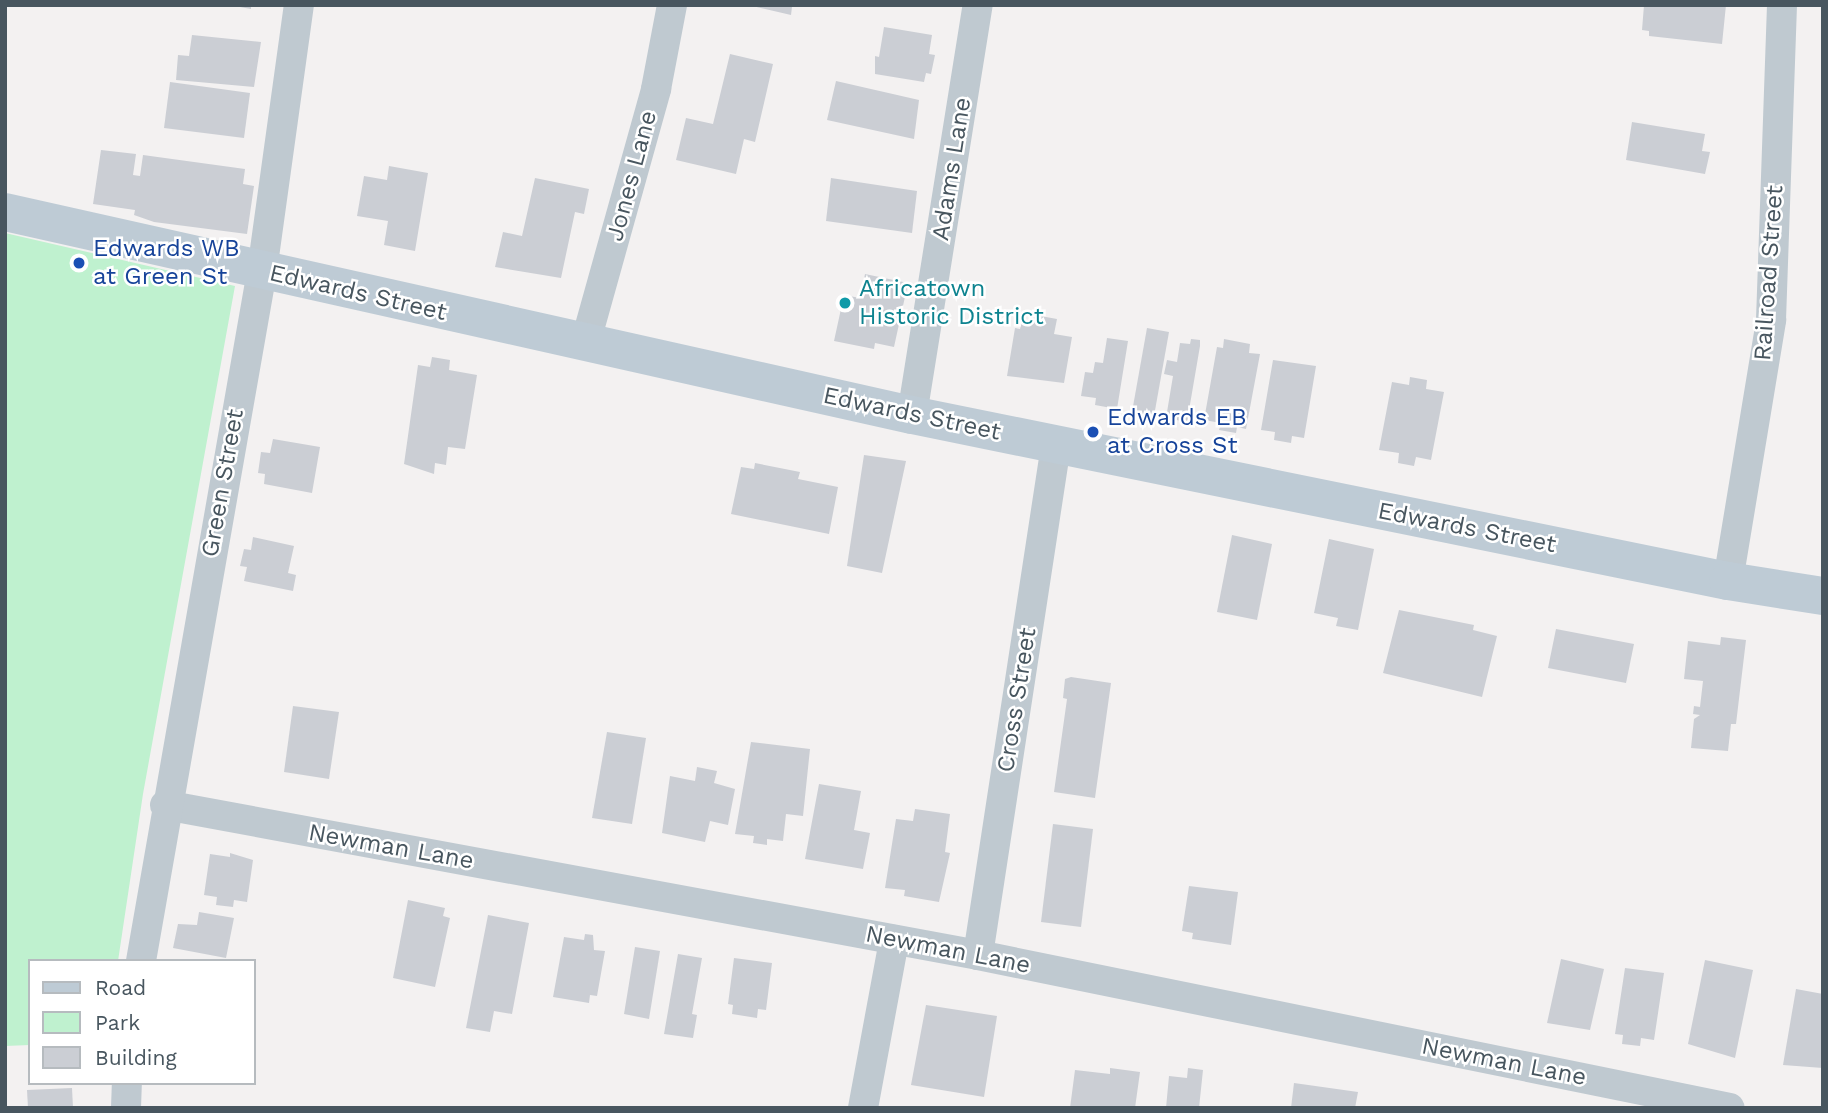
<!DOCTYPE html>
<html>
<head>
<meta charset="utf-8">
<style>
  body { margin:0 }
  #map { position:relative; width:1828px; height:1113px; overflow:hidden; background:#f3f1f1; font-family:"Work Sans",sans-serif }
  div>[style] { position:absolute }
  .green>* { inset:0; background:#bff1cf }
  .building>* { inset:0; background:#cbced4 }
  .street>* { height:30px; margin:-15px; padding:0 15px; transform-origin:15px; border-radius:15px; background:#bfc9d0 }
  .secondary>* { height:38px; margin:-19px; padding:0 19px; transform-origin:19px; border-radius:19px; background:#becbd5 }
  .dots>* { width:19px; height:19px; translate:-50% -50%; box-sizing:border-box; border:4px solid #fff; border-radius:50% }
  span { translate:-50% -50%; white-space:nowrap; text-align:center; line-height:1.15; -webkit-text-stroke:5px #fff; paint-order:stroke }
  .street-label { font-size:24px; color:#48565f }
  .transit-label { font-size:24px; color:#164399 }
  .left { translate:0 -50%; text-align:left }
  .culture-label { font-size:24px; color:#0d838f }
  .frame { position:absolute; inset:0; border:7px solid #48565f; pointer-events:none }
  .legend { position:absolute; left:28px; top:959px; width:228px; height:126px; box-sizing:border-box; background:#fff; border:2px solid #b6bbbf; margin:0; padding:9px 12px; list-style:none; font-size:21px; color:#48565f }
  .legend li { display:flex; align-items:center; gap:14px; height:35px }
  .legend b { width:35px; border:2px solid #b6bbbf }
</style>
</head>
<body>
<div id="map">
  <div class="green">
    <div style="clip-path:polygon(5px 233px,235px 286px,143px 794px,118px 961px,30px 961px,30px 1045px,5px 1046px)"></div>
  </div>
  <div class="building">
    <div style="clip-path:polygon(229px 5px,251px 5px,251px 9px)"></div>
    <div style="clip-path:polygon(748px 5px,799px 5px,792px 7px,791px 15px)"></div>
    <div style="clip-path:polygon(1644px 5px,1726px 5px,1722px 44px,1649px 36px,1649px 31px,1642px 30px)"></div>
    <div style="clip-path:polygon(884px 27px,932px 35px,929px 54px,935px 55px,931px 74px,926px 73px,924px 82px,875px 74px,875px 56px,879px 57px)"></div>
    <div style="clip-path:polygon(192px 35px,261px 42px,254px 87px,176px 80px,178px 55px,189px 56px)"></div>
    <div style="clip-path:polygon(730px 54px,773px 64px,755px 142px,744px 139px,736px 174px,676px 160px,686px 118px,713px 124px)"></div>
    <div style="clip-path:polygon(836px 81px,919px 100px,914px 139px,827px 120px)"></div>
    <div style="clip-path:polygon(170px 82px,250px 93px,244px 138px,164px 128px)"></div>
    <div style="clip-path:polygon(1632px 122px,1705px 134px,1702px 151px,1710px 152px,1705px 174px,1626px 160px)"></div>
    <div style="clip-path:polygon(101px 150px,136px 154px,133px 175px,140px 176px,143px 155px,245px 169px,243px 184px,254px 186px,247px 234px,154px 222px,134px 215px,135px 210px,93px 204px)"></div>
    <div style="clip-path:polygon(389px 166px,428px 173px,415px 251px,384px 245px,388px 221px,357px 216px,364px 176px,387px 180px)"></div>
    <div style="clip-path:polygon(535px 178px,589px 189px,584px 214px,575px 212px,561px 278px,495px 267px,503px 232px,522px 236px)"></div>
    <div style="clip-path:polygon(831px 178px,917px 191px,912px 233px,826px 221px)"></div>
    <div style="clip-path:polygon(865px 274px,908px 283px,894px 347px,875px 343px,874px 349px,834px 341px,844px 295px,860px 298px)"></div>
    <div style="clip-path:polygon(1035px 315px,1057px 319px,1054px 334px,1072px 337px,1064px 383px,1007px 376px,1015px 328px,1020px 329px,1022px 322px,1033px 324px)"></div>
    <div style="clip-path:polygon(1147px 328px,1169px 332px,1154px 416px,1132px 412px)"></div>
    <div style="clip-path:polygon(1107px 338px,1128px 341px,1117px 409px,1095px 405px,1096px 398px,1081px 396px,1085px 372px,1093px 373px,1095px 362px,1103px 363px)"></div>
    <div style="clip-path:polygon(1191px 339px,1200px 340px,1200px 346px,1187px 422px,1166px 418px,1173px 376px,1164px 374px,1167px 360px,1177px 362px,1180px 343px,1190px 344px)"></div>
    <div style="clip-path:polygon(1224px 339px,1250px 344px,1249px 353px,1260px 354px,1246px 429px,1237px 427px,1236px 433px,1219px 430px,1221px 423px,1204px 420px,1217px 347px,1223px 348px)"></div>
    <div style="clip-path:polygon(432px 357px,450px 360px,449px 370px,477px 375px,465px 449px,448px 447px,446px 465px,435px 463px,434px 474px,404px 464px,418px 365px,430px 367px)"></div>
    <div style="clip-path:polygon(1273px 360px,1316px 366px,1304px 438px,1292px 436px,1291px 443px,1274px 440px,1275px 432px,1261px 430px)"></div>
    <div style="clip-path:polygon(1410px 377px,1427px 380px,1426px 389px,1444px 392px,1431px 460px,1416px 457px,1414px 466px,1398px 463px,1399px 453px,1379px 450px,1392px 382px,1409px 385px)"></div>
    <div style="clip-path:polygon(273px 439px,320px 447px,312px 493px,264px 484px,265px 474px,258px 473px,261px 452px,270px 453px)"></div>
    <div style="clip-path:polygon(864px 455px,906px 461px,882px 573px,847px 566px)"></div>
    <div style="clip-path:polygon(755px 463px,800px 472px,798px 479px,838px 487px,829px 534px,731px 514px,741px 467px,754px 469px)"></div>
    <div style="clip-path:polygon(1232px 535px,1272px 544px,1257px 620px,1217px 612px)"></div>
    <div style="clip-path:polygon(253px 537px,294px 546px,288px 573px,296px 575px,293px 591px,244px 581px,247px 567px,240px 566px,244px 549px,251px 550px)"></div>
    <div style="clip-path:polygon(1329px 539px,1374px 549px,1358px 630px,1336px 626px,1338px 618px,1314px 613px)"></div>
    <div style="clip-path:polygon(1399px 610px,1474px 625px,1473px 630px,1497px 636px,1482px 697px,1383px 673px)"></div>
    <div style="clip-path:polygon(1556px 629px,1634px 644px,1626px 683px,1548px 668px)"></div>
    <div style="clip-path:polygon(1721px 637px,1746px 640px,1736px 724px,1731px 724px,1728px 751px,1691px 748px,1694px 719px,1700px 715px,1693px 714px,1694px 706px,1700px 707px,1703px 681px,1684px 679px,1688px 641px,1720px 645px)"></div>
    <div style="clip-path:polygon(1071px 677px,1111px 683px,1095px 798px,1054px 792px,1067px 699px,1063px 698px,1065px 679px)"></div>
    <div style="clip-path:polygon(293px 706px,339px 712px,329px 779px,284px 772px)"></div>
    <div style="clip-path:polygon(607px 732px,646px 738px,632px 824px,592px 818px)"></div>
    <div style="clip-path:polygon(751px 742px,810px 749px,803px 816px,786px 814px,783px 841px,767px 839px,767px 845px,753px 843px,754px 836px,735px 834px)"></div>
    <div style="clip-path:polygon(697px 767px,717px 771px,714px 783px,735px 789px,728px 825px,710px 821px,705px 842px,662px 833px,670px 776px,695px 781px)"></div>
    <div style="clip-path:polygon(819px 784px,861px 791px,854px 830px,870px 833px,863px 869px,805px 859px)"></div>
    <div style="clip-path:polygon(915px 809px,950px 814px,945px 852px,950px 853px,939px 902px,904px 896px,905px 890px,885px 888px,896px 819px,913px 821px)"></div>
    <div style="clip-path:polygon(1053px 824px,1093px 829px,1081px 927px,1041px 922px)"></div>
    <div style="clip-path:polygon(230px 853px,253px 860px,247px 902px,234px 900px,233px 907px,216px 905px,217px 897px,204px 895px,210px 854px,230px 857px)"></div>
    <div style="clip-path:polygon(1189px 886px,1238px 892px,1231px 945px,1192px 939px,1193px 933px,1182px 931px)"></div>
    <div style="clip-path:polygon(408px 900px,445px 908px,443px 916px,450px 918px,435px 987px,393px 978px)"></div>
    <div style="clip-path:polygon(199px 912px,234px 918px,226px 958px,173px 948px,178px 924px,197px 925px)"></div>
    <div style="clip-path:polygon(488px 915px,529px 923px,512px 1014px,494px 1011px,490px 1032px,466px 1028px)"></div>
    <div style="clip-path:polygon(585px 934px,593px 935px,594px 950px,605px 951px,597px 996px,590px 995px,589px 1003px,553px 997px,564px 937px,584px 940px)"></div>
    <div style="clip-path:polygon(635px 947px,660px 951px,649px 1019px,624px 1014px)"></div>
    <div style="clip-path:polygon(678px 954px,702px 958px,692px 1014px,697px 1015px,693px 1038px,664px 1034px)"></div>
    <div style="clip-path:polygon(734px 958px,772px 963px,766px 1010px,758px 1009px,757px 1018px,732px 1014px,733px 1005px,728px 1004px)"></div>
    <div style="clip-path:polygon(1561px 959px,1604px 969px,1590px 1030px,1547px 1023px)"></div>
    <div style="clip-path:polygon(1705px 960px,1753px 970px,1735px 1058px,1688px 1044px)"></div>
    <div style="clip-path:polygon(1625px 968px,1664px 973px,1654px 1040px,1641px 1038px,1640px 1046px,1622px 1044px,1623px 1035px,1615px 1034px)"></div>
    <div style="clip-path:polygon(1796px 989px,1823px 994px,1823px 1068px,1783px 1065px)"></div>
    <div style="clip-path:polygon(926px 1005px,997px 1016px,984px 1097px,911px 1085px)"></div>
    <div style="clip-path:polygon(1110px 1068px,1140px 1072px,1135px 1108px,1070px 1108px,1075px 1070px,1110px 1074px)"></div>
    <div style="clip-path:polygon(1188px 1068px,1203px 1070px,1199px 1108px,1166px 1108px,1169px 1076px,1187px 1078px)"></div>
    <div style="clip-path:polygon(1294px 1083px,1358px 1092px,1355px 1108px,1291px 1108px)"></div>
    <div style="clip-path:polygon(72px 1088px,73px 1108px,28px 1108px,27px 1090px)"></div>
  </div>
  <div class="street">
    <div style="left:585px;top:344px;width:265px;rotate:-74.4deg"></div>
    <div style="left:656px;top:89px;width:86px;rotate:-79.2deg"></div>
    <div style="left:912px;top:415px;width:415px;rotate:-80.9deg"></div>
    <div style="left:1728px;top:581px;width:265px;rotate:-80.6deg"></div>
    <div style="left:1771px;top:320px;width:315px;rotate:-88deg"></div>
    <div style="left:165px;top:805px;width:827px;rotate:10.45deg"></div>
    <div style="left:978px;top:955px;width:767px;rotate:11.5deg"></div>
    <div style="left:978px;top:955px;width:516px;rotate:-81.3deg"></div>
    <div style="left:141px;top:961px;width:701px;rotate:-80.05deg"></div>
    <div style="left:262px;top:271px;width:269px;rotate:-82.1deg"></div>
    <div style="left:126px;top:1108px;width:25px;rotate:-88deg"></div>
    <div style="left:863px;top:1108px;width:171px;rotate:-79.5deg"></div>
  </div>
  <div class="secondary">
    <div style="left:5px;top:212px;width:929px;rotate:12.62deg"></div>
    <div style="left:912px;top:415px;width:833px;rotate:11.5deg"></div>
    <div style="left:1728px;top:581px;width:96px;rotate:9deg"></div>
  </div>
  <div class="dots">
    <div style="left:79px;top:263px;background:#1a4fb4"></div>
    <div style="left:845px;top:303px;background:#0f9aa8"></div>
    <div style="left:1093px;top:432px;background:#1a4fb4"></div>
  </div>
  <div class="street-label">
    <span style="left:952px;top:169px;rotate:-81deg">Adams Lane</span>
    <span style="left:632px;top:176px;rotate:-75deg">Jones Lane</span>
    <span style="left:1769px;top:273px;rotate:-86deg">Railroad Street</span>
    <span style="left:358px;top:293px;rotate:13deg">Edwards Street</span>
    <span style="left:912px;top:414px;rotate:12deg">Edwards Street</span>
    <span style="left:223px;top:483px;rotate:-80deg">Green Street</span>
    <span style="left:1467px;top:528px;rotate:11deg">Edwards Street</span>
    <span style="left:1017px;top:700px;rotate:-81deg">Cross Street</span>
    <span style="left:391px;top:847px;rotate:10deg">Newman Lane</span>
    <span style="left:948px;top:950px;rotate:11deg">Newman Lane</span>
    <span style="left:1504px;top:1062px;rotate:11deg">Newman Lane</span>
  </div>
  <div class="transit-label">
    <span class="left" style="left:93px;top:263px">Edwards WB<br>at Green St</span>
    <span class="left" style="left:1107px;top:432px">Edwards EB<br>at Cross St</span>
  </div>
  <div class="culture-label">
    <span class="left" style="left:859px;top:303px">Africatown<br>Historic District</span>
  </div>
  <div class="frame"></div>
  <ul class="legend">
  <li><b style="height:9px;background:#becbd5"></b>Road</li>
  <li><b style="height:19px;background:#bff1cf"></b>Park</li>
  <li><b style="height:19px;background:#cbced4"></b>Building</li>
  </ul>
</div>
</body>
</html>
